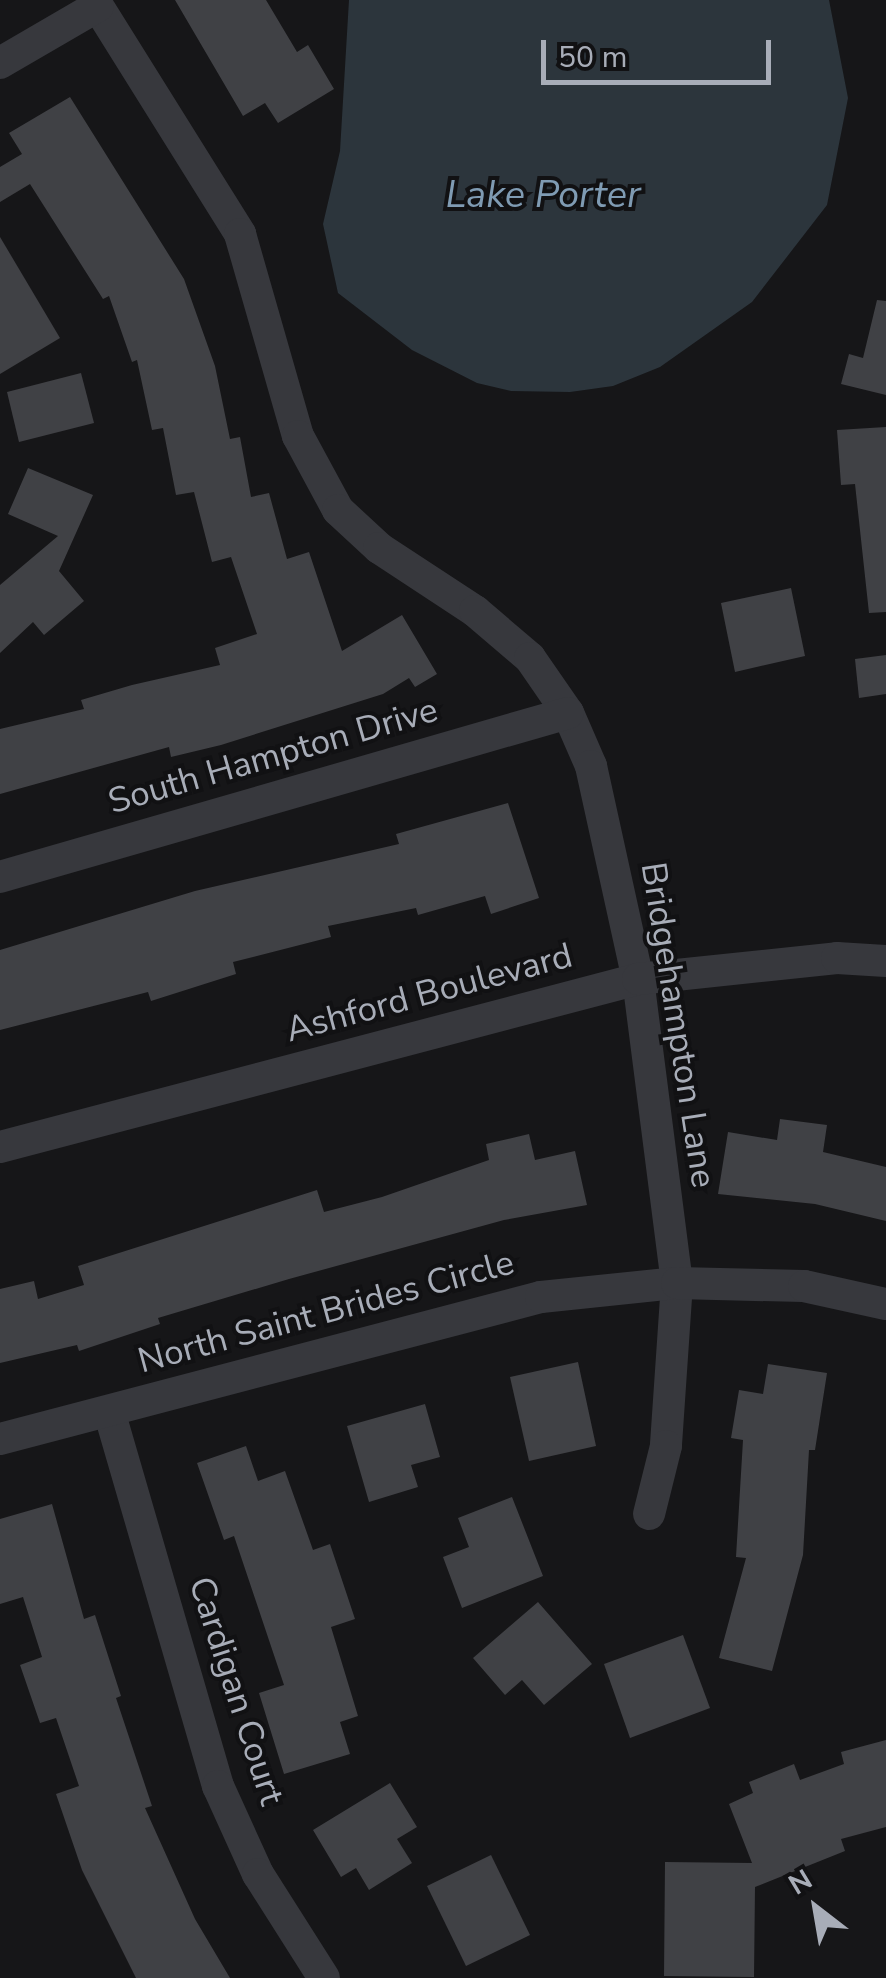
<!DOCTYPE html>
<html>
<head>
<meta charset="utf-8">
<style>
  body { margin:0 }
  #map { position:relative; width:886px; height:1978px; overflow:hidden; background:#161618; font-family:"Nunito Sans",sans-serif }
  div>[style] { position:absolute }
  .water>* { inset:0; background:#2c353c }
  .building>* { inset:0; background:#404145 }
  .minor>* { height:32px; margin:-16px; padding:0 16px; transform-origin:16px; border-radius:16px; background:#37383d }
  span { translate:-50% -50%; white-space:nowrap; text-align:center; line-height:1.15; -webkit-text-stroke:8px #111113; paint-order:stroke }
  .street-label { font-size:35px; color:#a8adb8 }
  .water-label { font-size:38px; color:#7f9bb3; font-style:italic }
  .north { position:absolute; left:766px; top:1858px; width:100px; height:100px; -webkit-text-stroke:8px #111113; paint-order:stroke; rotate:329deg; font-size:28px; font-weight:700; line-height:40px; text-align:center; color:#a8adb8 }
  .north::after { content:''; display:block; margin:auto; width:35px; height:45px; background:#a8adb8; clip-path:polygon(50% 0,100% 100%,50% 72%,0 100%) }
  .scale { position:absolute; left:541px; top:40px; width:230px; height:45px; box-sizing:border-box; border:5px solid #a8adb8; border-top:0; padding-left:12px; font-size:30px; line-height:35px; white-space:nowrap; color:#a8adb8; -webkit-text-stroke:8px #111113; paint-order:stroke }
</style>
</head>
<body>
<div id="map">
  <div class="water">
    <div style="clip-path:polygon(349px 0,829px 0,848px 98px,827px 205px,752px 302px,660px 367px,613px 386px,570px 392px,511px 391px,477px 383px,412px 350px,338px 293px,323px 224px,340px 151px)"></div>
  </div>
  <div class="building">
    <div style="clip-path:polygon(175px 0,266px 0,297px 52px,308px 45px,334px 89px,278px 123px,265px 103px,243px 116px)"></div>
    <div style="clip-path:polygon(70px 97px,184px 279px,215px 366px,230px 439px,240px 437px,251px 497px,269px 493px,287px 559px,309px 552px,342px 651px,402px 615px,437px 674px,415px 687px,409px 678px,383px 694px,221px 745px,171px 757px,169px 747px,0 794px,0 729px,84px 709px,81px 700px,132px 685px,220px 665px,215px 648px,257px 634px,231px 557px,212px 562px,194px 492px,176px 495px,163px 428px,152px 430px,137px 360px,132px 362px,109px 296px,103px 299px,30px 184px,0 202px,0 167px,22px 154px,9px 133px)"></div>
    <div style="clip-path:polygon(0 237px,60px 338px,0 374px)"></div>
    <div style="clip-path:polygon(877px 300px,886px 301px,886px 395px,841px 384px,849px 354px,863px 358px)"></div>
    <div style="clip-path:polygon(81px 373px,94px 423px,19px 442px,7px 392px)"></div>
    <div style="clip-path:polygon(886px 427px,886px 612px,869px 613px,855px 484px,841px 485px,837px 430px)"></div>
    <div style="clip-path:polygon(28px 468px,93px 495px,59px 571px,84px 601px,44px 635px,33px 622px,0 653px,0 585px,58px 536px,8px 514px)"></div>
    <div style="clip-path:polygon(791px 588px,805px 656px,735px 672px,721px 603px)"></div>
    <div style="clip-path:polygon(886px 655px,886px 694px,859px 698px,855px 659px)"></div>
    <div style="clip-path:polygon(508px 803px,539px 898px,491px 914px,485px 896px,418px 915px,416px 908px,328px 926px,331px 937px,233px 962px,236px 974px,151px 1001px,148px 992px,0 1030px,0 950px,195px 891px,399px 844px,396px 834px)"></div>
    <div style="clip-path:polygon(780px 1119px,827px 1125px,823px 1152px,886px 1167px,886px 1221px,815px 1204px,718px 1194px,728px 1132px,777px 1140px)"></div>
    <div style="clip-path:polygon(529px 1134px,535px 1160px,575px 1151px,587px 1205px,504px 1220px,289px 1279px,158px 1318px,160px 1324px,79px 1351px,77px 1345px,0 1363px,0 1289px,34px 1281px,38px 1299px,84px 1285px,78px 1266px,317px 1190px,324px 1212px,382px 1197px,489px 1160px,486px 1144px)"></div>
    <div style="clip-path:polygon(578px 1362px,596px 1446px,529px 1461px,510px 1377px)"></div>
    <div style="clip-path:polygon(768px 1364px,827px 1373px,815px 1450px,809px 1450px,803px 1555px,772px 1671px,719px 1658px,746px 1558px,736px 1557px,743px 1440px,731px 1438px,739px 1390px,763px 1394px)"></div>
    <div style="clip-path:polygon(425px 1404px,440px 1457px,411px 1465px,418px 1487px,369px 1502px,347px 1426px)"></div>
    <div style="clip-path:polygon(246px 1446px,258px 1481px,285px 1471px,313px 1550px,330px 1544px,355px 1619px,331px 1627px,358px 1716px,340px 1722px,350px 1754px,284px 1774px,259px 1693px,284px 1685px,234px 1536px,224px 1540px,197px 1463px)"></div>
    <div style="clip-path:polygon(512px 1497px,543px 1576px,462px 1608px,443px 1557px,469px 1547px,458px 1518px)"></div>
    <div style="clip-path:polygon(52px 1504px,84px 1619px,95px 1615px,121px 1696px,116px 1698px,152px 1806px,145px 1808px,195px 1919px,230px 1978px,136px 1978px,82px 1870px,56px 1794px,79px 1786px,56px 1718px,40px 1723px,20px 1665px,42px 1657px,23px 1597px,0 1604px,0 1519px)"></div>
    <div style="clip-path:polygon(538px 1602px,592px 1664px,544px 1705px,522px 1680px,505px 1695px,473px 1658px)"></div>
    <div style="clip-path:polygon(683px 1635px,710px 1708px,630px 1738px,604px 1664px)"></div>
    <div style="clip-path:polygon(886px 1740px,886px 1827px,841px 1839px,845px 1851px,755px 1887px,754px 1977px,664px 1976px,665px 1862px,752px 1863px,729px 1804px,753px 1793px,749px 1782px,794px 1764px,800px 1780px,844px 1764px,841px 1752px)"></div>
    <div style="clip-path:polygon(390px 1783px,417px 1827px,397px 1839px,412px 1863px,369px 1890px,356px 1868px,341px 1877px,313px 1830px)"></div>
    <div style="clip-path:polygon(491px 1855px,530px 1935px,466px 1966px,427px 1886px)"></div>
  </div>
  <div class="minor">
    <div style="left:94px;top:0;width:276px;rotate:58deg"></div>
    <div style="left:240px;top:234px;width:210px;rotate:74deg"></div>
    <div style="left:298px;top:436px;width:84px;rotate:61.6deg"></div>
    <div style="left:338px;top:510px;width:56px;rotate:42.8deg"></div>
    <div style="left:379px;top:548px;width:115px;rotate:33.3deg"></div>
    <div style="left:475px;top:611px;width:72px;rotate:40.5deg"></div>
    <div style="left:530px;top:658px;width:67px;rotate:55.4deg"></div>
    <div style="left:568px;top:713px;width:58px;rotate:66.5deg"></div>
    <div style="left:591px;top:766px;width:218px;rotate:77.6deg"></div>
    <div style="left:638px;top:979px;width:306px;rotate:82.7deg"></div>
    <div style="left:677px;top:1283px;width:163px;rotate:93.9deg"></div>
    <div style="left:666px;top:1446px;width:70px;rotate:104deg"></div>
    <div style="left:0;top:63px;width:113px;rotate:-30.2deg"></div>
    <div style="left:0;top:877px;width:591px;rotate:-16.11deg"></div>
    <div style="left:0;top:1147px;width:660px;rotate:-14.75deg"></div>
    <div style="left:638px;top:979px;width:200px;rotate:-6deg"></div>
    <div style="left:837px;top:958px;width:49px;rotate:3.5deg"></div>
    <div style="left:109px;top:1411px;width:391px;rotate:73.8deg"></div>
    <div style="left:218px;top:1786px;width:97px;rotate:65.6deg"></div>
    <div style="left:258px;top:1874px;width:123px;rotate:57.6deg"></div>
    <div style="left:0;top:1439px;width:559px;rotate:-14.71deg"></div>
    <div style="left:541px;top:1297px;width:137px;rotate:-5.9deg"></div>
    <div style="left:677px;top:1283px;width:127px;rotate:1.4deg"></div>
    <div style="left:804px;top:1286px;width:84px;rotate:12.4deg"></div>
  </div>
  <div class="street-label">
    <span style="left:273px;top:756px;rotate:-16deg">South Hampton Drive</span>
    <span style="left:429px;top:993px;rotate:-15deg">Ashford Boulevard</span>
    <span style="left:678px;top:1025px;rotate:81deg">Bridgehampton Lane</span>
    <span style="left:326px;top:1312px;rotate:-15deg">North Saint Brides Circle</span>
    <span style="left:236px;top:1691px;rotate:72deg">Cardigan Court</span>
  </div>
  <div class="water-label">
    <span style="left:543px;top:195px">Lake Porter</span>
  </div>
  <div class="north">N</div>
  <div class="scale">50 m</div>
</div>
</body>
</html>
